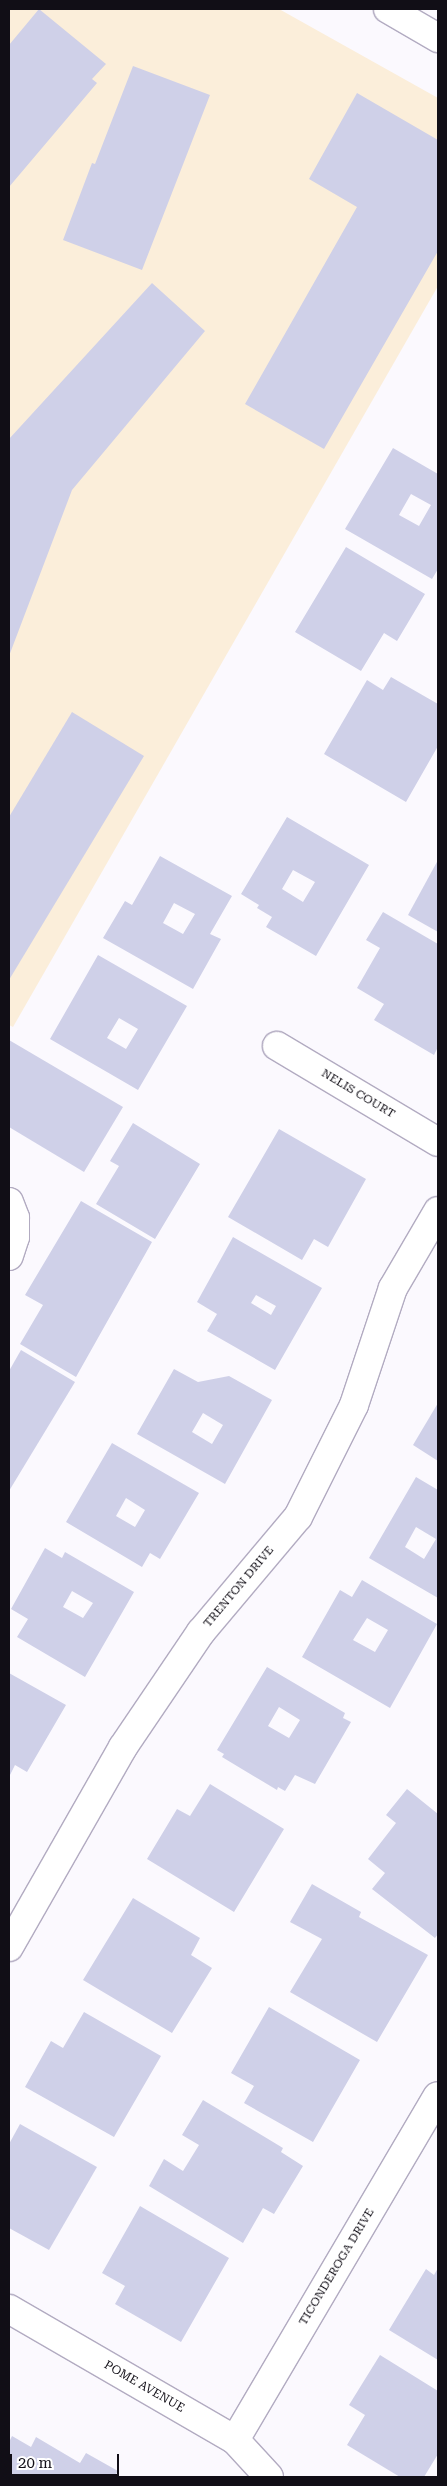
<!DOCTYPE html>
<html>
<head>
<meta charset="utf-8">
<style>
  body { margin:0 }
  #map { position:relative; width:447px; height:2486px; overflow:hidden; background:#fbf9fe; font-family:"Roboto Serif",serif }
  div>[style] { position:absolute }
  .commercial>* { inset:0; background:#fbeeda }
  .building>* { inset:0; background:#cfd0e8 }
  .roads { filter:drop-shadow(1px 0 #b2abc1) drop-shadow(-1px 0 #b2abc1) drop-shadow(0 1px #b2abc1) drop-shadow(0 -1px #b2abc1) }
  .minor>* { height:28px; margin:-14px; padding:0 14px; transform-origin:14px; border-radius:14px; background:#fff }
  .secondary>* { height:28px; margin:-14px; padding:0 14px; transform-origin:14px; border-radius:14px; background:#fff }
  span { translate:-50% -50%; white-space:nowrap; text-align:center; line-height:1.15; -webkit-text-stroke:4px #fff; paint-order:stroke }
  .street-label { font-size:12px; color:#110e16 }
  .frame { position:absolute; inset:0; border:10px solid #110e16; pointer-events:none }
  .scale { position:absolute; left:10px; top:2454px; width:109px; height:22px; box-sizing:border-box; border:2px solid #110e16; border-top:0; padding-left:6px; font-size:15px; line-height:18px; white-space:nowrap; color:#110e16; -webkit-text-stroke:4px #fff; paint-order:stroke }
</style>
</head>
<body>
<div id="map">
  <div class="commercial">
    <div style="clip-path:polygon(9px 9px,279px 9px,438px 98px,438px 286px,13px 1027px,9px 1025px)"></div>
  </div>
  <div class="building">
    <div style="clip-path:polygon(39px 9px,106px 64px,92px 79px,97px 83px,9px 187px,9px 45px)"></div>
    <div style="clip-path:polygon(133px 66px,210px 95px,142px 270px,63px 240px,92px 163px,95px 164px)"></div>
    <div style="clip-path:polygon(357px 93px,438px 140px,438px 251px,324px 449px,245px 404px,357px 207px,309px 179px)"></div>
    <div style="clip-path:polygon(152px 283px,205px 331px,72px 490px,9px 656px,9px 439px)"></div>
    <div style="clip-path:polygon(evenodd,393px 448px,438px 474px,438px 569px,432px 579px,345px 529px,393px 448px,411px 494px,431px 505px,419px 526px,399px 515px,411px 494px)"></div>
    <div style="clip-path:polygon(346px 547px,425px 594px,397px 641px,384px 633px,361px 671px,295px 632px)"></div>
    <div style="clip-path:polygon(391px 677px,438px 704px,438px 746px,406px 802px,324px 754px,367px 680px,383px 690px)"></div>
    <div style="clip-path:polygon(72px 712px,144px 756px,9px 980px,9px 817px)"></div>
    <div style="clip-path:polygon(evenodd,287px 817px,369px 865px,316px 956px,266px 927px,272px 917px,257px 908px,259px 905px,241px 894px,287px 817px,293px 870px,315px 882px,303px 902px,282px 889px,293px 870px)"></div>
    <div style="clip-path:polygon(evenodd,160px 856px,232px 896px,210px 934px,221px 939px,193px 989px,103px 938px,125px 901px,132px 905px,160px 856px,174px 903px,195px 914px,183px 934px,163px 923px,174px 903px)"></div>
    <div style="clip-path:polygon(438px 860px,438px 932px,408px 915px)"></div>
    <div style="clip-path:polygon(383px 912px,438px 944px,438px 1047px,434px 1055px,374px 1020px,384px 1004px,357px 988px,380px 948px,366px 940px)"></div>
    <div style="clip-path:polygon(evenodd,98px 955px,187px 1006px,138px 1090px,50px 1039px,98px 955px,119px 1018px,138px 1029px,126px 1049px,107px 1038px,119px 1018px)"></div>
    <div style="clip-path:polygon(9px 1040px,123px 1107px,84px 1172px,9px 1127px)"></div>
    <div style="clip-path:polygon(133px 1123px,200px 1164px,155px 1239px,96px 1204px,119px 1166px,110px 1161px)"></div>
    <div style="clip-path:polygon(279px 1129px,366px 1179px,328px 1247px,314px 1239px,302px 1260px,228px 1217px)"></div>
    <div style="clip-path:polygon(81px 1201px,152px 1242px,76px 1377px,20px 1344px,43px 1305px,25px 1295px)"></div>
    <div style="clip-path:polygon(evenodd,233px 1237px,322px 1288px,275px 1370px,207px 1331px,217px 1314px,197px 1302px,233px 1237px,256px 1295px,276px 1306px,271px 1315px,251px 1303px,256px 1295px)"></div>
    <div style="clip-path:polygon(21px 1350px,75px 1382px,9px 1491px,9px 1371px)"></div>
    <div style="clip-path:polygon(evenodd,174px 1369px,198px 1382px,229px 1376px,272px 1400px,225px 1484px,137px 1434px,174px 1369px,203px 1413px,223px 1425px,212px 1444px,192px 1432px,203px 1413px)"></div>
    <div style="clip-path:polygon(438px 1403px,438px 1461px,413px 1445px)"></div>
    <div style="clip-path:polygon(evenodd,112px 1443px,199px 1493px,160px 1559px,150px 1553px,142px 1567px,66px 1522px,112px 1443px,126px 1498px,145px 1510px,135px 1527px,116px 1516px,126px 1498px)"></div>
    <div style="clip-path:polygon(evenodd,416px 1477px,438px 1490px,438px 1598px,369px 1558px,416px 1477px,416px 1527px,436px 1539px,424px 1559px,405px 1547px,416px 1527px)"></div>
    <div style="clip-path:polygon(evenodd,45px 1548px,62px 1558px,65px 1552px,134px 1592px,85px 1677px,17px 1637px,28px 1619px,11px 1609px,45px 1548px,72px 1591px,93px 1603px,83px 1618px,63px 1607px,72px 1591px)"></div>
    <div style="clip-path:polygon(evenodd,362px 1580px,437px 1624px,390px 1708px,302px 1657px,340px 1590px,352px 1597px,362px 1580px,367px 1618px,388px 1630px,375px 1652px,353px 1640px,367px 1618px)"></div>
    <div style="clip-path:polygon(evenodd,267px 1667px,345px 1713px,343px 1718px,351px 1722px,315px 1784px,295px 1775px,285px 1791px,278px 1787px,277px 1790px,222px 1757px,224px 1754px,217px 1750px,267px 1667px,279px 1707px,300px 1720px,289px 1738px,268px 1726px,279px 1707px)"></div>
    <div style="clip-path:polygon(9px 1673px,66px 1705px,27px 1772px,15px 1765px,9px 1777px)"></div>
    <div style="clip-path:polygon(210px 1784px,284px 1829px,234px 1912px,147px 1859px,177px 1809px,190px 1816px)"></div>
    <div style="clip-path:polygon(407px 1789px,438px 1814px,438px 1934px,435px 1938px,372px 1889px,385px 1873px,368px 1859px,396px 1823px,386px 1815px)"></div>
    <div style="clip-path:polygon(312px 1884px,361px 1912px,359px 1917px,428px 1955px,377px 2042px,290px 1992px,322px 1939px,290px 1922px)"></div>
    <div style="clip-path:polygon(133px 1898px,200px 1938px,191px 1955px,212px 1968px,172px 2033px,83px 1980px)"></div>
    <div style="clip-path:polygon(269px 2007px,360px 2060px,313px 2142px,244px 2103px,254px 2086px,231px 2073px)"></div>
    <div style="clip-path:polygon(84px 2012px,161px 2056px,114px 2137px,25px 2087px,51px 2041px,63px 2048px)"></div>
    <div style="clip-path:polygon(203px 2100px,283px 2148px,281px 2152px,303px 2166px,274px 2214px,263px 2208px,243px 2243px,149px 2186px,164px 2159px,183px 2171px,199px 2145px,182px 2135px)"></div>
    <div style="clip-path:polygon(20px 2124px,97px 2167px,49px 2250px,9px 2228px,9px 2144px)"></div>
    <div style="clip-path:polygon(140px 2206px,229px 2258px,181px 2342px,115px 2304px,125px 2286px,102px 2273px)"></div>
    <div style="clip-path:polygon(438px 2268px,438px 2360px,389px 2330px,426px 2269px,434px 2275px)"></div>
    <div style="clip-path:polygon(380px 2355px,438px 2391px,438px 2454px,424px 2477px,400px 2477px,347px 2445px,365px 2415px,349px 2405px)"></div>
    <div style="clip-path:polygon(12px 2436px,31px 2447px,36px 2437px,80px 2463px,86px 2453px,118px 2471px,114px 2477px,9px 2477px,9px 2442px)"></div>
  </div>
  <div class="roads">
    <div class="minor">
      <div style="left:277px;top:1046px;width:187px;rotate:30.8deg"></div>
      <div style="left:9px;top:1202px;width:17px;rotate:69deg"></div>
      <div style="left:15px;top:1218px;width:19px;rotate:90deg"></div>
      <div style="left:15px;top:1237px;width:20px;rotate:108deg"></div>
      <div style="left:9px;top:1947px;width:230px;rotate:-60.3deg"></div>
      <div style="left:123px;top:1747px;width:139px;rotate:-55.9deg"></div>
      <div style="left:201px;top:1632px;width:150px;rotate:-49.9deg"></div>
      <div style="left:298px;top:1517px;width:125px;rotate:-63.4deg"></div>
      <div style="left:354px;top:1405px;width:123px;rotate:-71.6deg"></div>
      <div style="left:393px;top:1288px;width:89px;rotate:-59.7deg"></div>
      <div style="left:9px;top:2309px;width:261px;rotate:30.1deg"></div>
      <div style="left:235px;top:2440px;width:50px;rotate:47.4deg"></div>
      <div style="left:235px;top:2440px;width:399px;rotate:-59.5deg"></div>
    </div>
    <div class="secondary">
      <div style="left:388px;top:9px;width:58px;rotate:30.1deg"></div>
    </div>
  </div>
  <div class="street-label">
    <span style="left:358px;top:1094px;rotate:31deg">NELIS COURT</span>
    <span style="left:239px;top:1587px;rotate:-50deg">TRENTON DRIVE</span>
    <span style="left:337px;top:2267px;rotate:-59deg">TICONDEROGA DRIVE</span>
    <span style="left:144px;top:2387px;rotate:30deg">POME AVENUE</span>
  </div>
  <div class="frame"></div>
  <div class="scale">20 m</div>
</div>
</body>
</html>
